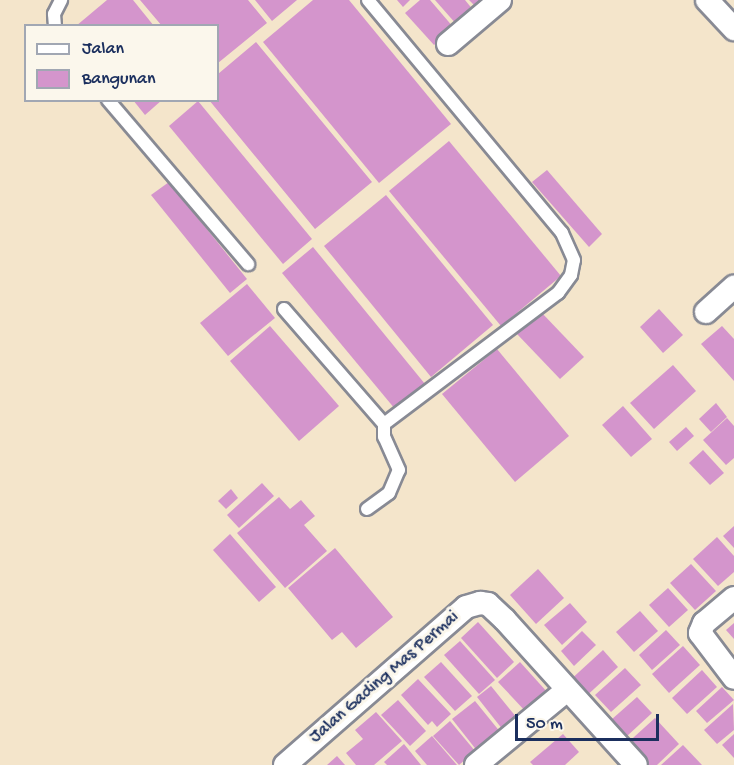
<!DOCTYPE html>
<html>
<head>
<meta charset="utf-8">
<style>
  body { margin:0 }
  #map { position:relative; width:734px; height:765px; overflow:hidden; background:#f4e5cb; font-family:"Gochi Hand",sans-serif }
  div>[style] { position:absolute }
  .building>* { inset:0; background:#d495cc }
  .roads { filter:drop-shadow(2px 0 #888a94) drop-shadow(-2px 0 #888a94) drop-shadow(0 2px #888a94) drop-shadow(0 -2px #888a94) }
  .lane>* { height:12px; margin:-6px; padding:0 6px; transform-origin:6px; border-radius:6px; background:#fff }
  .street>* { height:22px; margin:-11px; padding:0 11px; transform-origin:11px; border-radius:11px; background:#fff }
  span { translate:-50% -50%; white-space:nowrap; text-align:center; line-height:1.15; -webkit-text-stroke:6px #fbf7ec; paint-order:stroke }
  .street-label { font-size:18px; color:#1b2f5e }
  .legend { position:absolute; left:24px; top:24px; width:195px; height:78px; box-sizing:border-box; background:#fbf7ec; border:2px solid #a1a7b3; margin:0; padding:8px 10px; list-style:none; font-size:18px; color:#1b2f5e }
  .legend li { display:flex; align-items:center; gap:12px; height:30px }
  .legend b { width:30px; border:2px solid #a1a7b3 }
  .scale { position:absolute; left:515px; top:714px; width:144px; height:27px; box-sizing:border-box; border:3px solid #1b2f5e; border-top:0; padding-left:8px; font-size:18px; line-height:21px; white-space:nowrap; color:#1b2f5e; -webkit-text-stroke:4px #fbf7ec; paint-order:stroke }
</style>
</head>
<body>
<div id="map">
  <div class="building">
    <div style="clip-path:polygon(107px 0,133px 0,154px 26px,76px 26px)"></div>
    <div style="clip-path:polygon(140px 0,248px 0,267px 23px,218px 63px,218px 26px,162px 26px)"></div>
    <div style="clip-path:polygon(255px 0,297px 0,272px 21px)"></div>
    <div style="clip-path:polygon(313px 0,349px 0,451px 124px,379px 183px,263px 42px)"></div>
    <div style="clip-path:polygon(397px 0,410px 0,403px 7px)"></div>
    <div style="clip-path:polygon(420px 0,430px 0,454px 28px,434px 45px,405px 13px)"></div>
    <div style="clip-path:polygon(435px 0,465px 0,474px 11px,457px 25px)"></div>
    <div style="clip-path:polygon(469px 0,482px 0,475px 6px)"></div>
    <div style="clip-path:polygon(256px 42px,372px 182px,315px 229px,209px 100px,218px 100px,218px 74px)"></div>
    <div style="clip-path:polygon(133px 100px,162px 100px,145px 115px)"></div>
    <div style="clip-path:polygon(198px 101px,312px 239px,283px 264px,169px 126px)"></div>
    <div style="clip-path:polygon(449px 141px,561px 276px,501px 326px,389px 191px)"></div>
    <div style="clip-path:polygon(547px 170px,602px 234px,589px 247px,532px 182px)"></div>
    <div style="clip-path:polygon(169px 182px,247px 279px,230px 293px,151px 195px)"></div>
    <div style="clip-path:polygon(386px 195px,493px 325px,431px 377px,324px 246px)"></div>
    <div style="clip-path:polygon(313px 247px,425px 384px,395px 409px,282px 273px)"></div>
    <div style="clip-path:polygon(247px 284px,275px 318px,228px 356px,200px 323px)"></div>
    <div style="clip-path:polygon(659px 309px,683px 335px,663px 353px,640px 327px)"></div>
    <div style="clip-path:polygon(541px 312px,584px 357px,560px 379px,517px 334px)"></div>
    <div style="clip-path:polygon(270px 326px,339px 406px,299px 441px,230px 361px)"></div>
    <div style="clip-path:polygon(722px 326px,734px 339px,734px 381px,701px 344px)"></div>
    <div style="clip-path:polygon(497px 349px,569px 436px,515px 482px,442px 394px)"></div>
    <div style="clip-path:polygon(673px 365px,696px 391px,654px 429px,630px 403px)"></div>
    <div style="clip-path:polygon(716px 403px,727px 417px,711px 432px,699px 419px)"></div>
    <div style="clip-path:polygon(623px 406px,652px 439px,631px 457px,602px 425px)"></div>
    <div style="clip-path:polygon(727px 418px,734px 426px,734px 458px,726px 465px,703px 440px)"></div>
    <div style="clip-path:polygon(686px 427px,694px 436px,677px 451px,669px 442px)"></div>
    <div style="clip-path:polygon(703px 450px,724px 473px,710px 485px,689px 463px)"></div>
    <div style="clip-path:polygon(262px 483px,274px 496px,239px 528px,227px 515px)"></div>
    <div style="clip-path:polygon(231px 489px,238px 498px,226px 509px,218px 501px)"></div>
    <div style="clip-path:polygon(279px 497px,290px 509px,301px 500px,315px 516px,304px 525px,327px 551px,285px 588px,237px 533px)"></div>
    <div style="clip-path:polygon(734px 526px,734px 548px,723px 536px)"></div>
    <div style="clip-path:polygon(230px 534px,276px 587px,259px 602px,213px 550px)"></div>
    <div style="clip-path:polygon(717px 537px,734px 556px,734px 572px,718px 586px,693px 559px)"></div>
    <div style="clip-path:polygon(335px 548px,393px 617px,356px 648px,342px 632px,332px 640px,288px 588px)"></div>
    <div style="clip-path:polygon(691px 564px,716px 591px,695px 610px,670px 583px)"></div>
    <div style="clip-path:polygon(538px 569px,564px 598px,536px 624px,510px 595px)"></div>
    <div style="clip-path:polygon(668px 588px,688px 610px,669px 627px,649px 605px)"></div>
    <div style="clip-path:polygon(570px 603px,587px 622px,562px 645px,544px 625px)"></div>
    <div style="clip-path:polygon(640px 611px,658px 631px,634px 652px,616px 632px)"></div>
    <div style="clip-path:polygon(478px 622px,514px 662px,497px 678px,461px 638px)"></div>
    <div style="clip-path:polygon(734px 623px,734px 639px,726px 630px)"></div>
    <div style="clip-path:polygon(666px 630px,680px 645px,652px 670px,639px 655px)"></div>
    <div style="clip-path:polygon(582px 631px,596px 645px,574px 666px,561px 651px)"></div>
    <div style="clip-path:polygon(460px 641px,495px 680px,479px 694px,444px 655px)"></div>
    <div style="clip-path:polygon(683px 646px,700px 665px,669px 693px,652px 674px)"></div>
    <div style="clip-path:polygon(603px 650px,618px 667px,583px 699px,568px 682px)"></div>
    <div style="clip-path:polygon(441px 662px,472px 696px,455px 711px,424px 677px)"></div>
    <div style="clip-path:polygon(520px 662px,548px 693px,527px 713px,498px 682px)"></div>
    <div style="clip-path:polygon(625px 668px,641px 685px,611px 712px,595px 695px)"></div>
    <div style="clip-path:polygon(702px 670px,717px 687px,687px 714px,672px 698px)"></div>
    <div style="clip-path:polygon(418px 679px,451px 714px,437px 727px,432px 721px,428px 725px,401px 695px)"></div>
    <div style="clip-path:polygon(491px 686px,517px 718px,503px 730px,477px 697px)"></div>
    <div style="clip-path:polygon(722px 687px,734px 700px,707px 723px,696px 711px)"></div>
    <div style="clip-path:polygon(637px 697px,652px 713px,626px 737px,611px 720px)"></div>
    <div style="clip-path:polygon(398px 700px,426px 731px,410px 746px,381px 715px)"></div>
    <div style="clip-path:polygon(475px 701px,501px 733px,478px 752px,452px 719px)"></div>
    <div style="clip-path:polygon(733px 704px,734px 730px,717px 744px,704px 730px)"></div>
    <div style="clip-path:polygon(376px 712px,402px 741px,374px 765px,356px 765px,346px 753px,363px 739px,355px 730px)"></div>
    <div style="clip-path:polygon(655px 718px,679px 744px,657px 765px,640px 765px,623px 747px)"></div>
    <div style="clip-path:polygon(450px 721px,475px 751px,459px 765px,433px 736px)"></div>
    <div style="clip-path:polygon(563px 734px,579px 752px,565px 765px,533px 765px,530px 762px)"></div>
    <div style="clip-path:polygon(734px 734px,734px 758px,722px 745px)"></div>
    <div style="clip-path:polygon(432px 736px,457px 765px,427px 765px,415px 751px)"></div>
    <div style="clip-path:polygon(404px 744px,421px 765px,387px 765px,384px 762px)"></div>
    <div style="clip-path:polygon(683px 745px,702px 765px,661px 765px)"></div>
    <div style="clip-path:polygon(337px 756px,345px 765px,327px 765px)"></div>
  </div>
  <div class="roads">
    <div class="lane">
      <div style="left:55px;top:26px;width:12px;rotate:-95deg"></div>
      <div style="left:54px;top:14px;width:16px;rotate:-63deg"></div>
      <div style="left:108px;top:100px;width:216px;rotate:49.5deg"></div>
      <div style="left:284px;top:309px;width:152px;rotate:49deg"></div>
      <div style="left:367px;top:509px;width:27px;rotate:-36deg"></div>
      <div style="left:389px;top:493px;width:25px;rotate:-67deg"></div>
      <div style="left:399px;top:470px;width:36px;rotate:-114deg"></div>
      <div style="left:384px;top:437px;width:13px;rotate:-90deg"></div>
      <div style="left:384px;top:424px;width:218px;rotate:-37deg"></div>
      <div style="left:558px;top:293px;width:22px;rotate:-54deg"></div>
      <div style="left:571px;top:275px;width:15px;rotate:-79deg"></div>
      <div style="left:574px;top:260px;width:30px;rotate:-114deg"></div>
      <div style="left:562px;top:233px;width:303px;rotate:-129.8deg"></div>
    </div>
    <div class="street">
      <div style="left:707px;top:0;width:40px;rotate:47deg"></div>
      <div style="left:448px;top:44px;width:68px;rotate:-40.2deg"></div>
      <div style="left:706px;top:312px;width:38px;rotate:-42deg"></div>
      <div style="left:734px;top:598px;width:39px;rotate:140deg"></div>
      <div style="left:704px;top:623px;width:11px;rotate:112deg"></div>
      <div style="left:700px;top:633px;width:56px;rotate:52.9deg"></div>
      <div style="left:285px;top:765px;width:240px;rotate:-41.1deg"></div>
      <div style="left:466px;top:607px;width:15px;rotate:-16deg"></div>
      <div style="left:480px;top:603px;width:8px;rotate:7deg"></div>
      <div style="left:488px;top:604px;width:23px;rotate:43deg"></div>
      <div style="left:505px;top:620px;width:195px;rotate:47.9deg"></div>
      <div style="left:476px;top:765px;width:118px;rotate:-39.5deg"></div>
    </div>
  </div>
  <div class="street-label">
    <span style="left:385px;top:678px;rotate:-41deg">Jalan Gading Mas Permai</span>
  </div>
  <ul class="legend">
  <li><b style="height:8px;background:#fff"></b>Jalan</li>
  <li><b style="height:16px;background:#d495cc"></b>Bangunan</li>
  </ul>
  <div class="scale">50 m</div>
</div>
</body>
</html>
